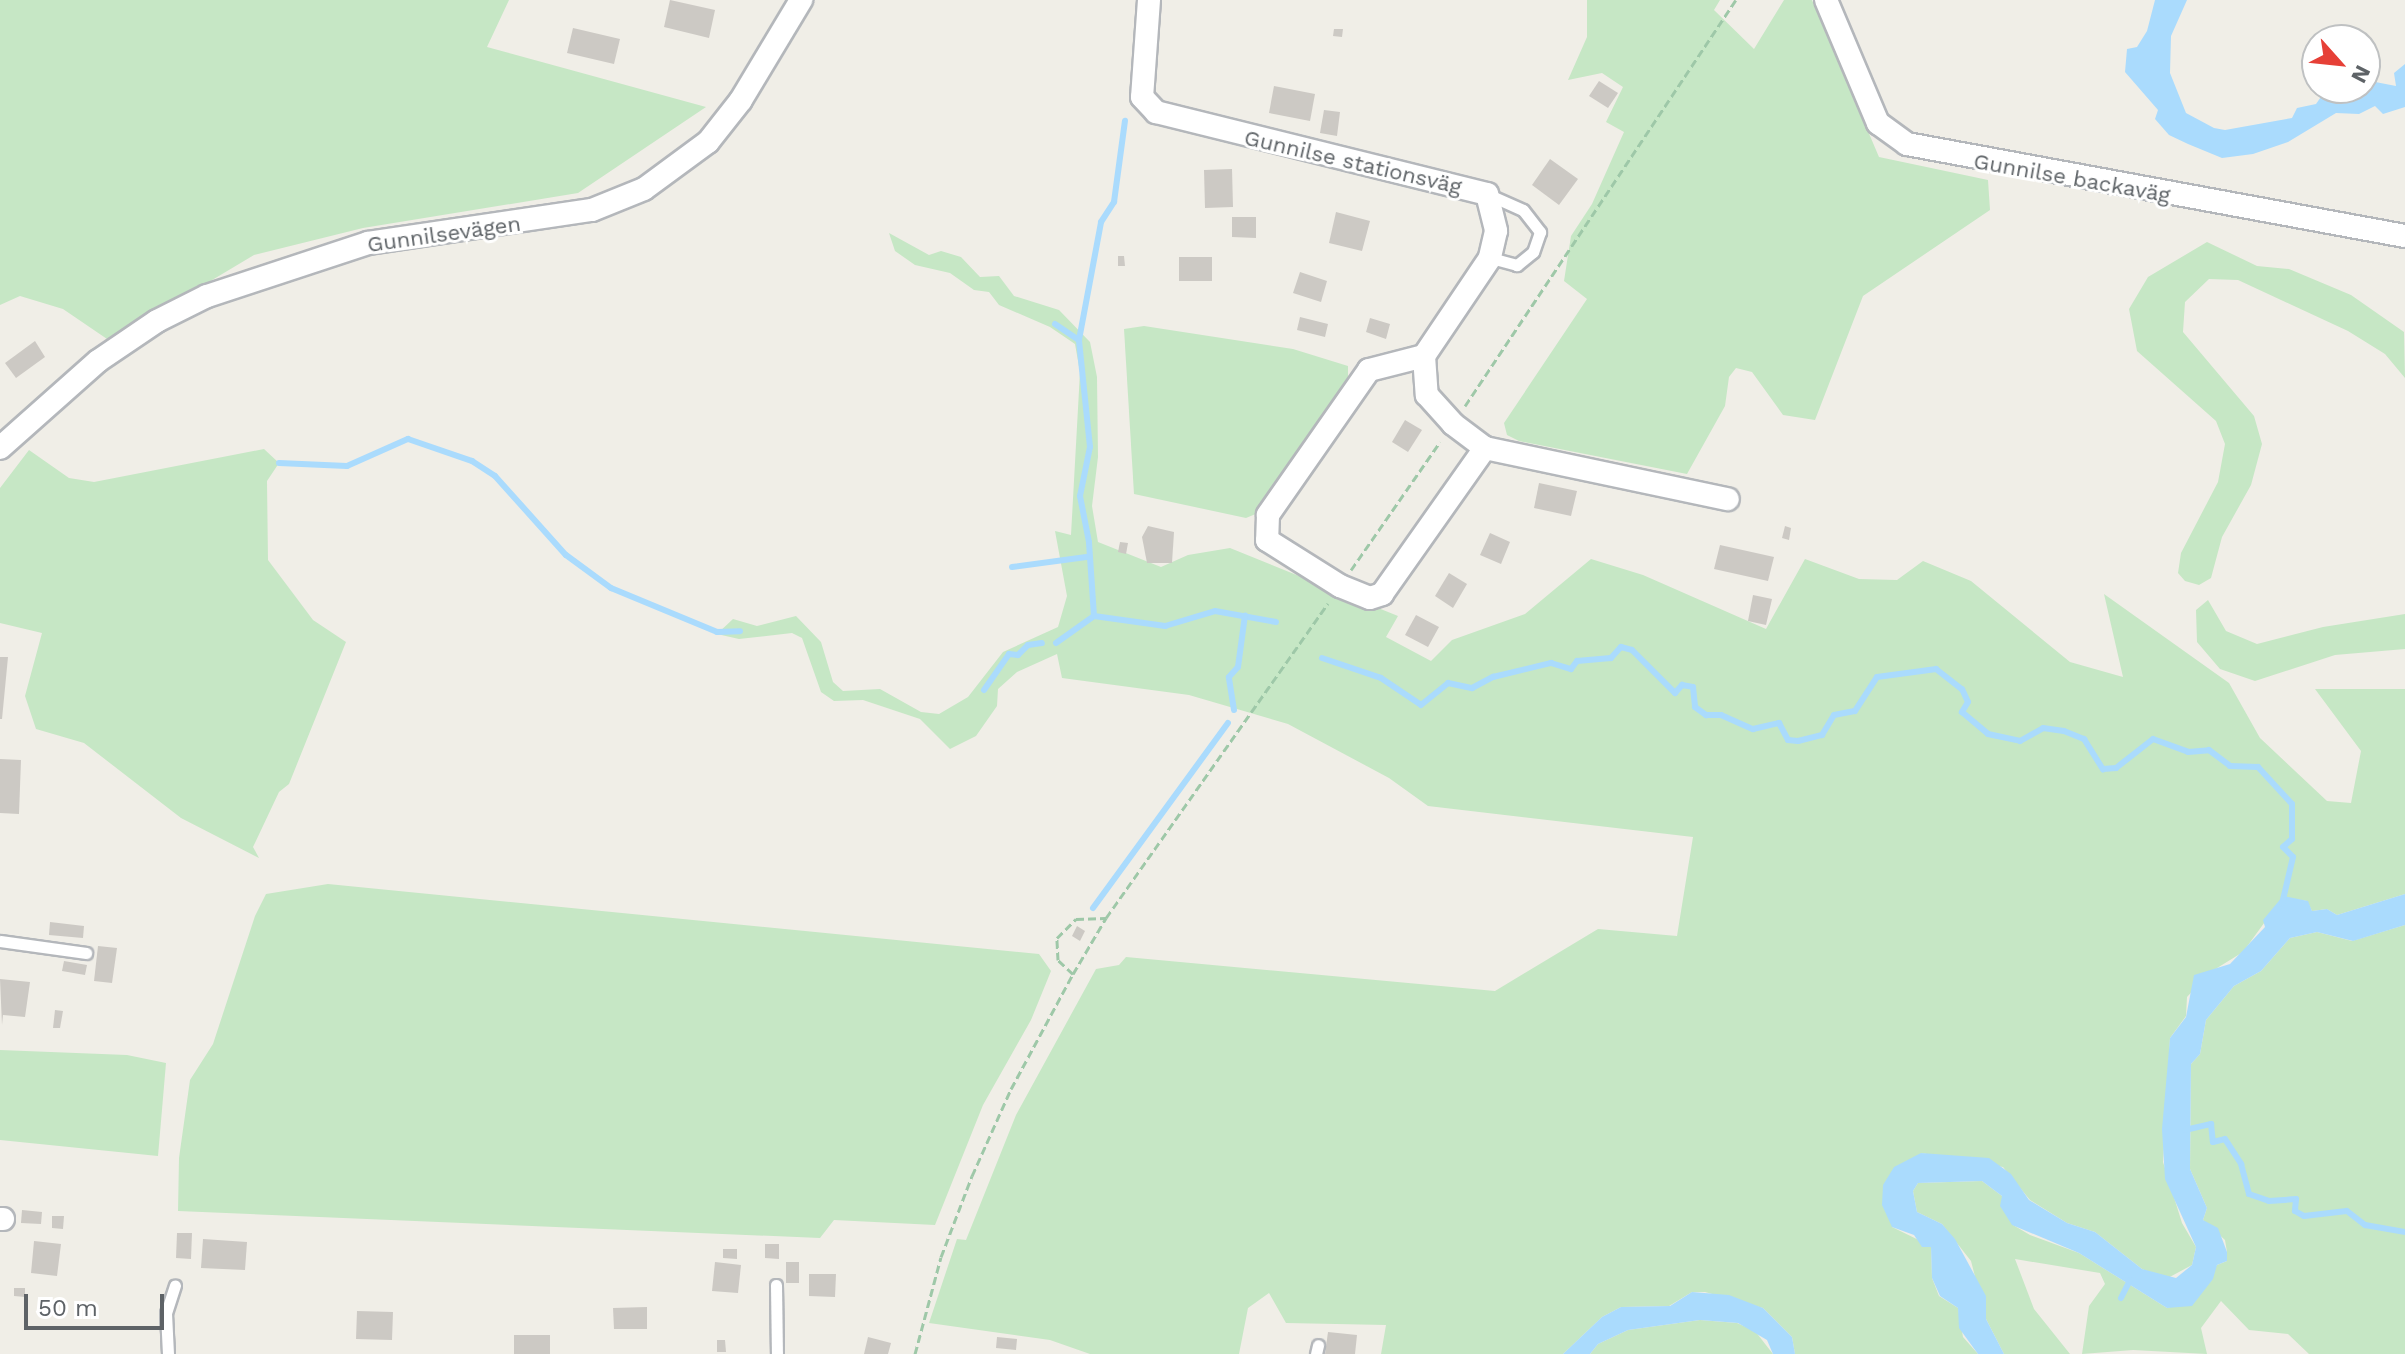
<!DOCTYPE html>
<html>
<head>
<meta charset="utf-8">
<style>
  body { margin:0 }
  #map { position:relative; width:2405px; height:1354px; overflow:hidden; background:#f0eee7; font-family:"Work Sans",sans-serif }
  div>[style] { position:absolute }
  .green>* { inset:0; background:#c6e7c5 }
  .water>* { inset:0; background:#aadbfd }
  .stream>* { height:6px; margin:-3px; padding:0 3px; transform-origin:3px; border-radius:3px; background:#aadbfd }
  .building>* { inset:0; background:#ccc9c4 }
  .path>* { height:3px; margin-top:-1.5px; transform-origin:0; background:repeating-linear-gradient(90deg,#9ec8a8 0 8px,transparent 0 12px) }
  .roads { filter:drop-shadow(2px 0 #b4b7bb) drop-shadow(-2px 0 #b4b7bb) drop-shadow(0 2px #b4b7bb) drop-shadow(0 -2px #b4b7bb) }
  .service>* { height:11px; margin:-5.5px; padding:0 5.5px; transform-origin:5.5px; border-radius:5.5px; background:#fff }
  .minor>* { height:22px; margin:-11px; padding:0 11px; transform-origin:11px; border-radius:11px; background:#fff }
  span { translate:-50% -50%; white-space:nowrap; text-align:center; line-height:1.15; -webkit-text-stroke:6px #fff; paint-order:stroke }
  .street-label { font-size:22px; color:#5e6367 }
  .north { position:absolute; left:2301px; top:24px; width:80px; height:80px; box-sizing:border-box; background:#fff; border:2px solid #bfc1c2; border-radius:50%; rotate:117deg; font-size:22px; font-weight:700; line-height:32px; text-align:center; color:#5e6367 }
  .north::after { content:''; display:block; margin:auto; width:28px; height:36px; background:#e64037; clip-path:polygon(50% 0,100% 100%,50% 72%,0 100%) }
  .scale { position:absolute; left:24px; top:1294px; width:140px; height:36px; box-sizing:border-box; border:4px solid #5e6367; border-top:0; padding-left:10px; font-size:24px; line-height:28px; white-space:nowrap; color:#5e6367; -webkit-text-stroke:6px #fff; paint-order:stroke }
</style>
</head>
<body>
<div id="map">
  <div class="green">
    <div style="clip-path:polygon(0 0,509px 0,487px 47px,706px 107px,578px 193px,363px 228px,254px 255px,110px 341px,63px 309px,20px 296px,0 305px)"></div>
    <div style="clip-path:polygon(1587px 0,1720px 0,1714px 10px,1754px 49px,1784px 0,1812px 0,1879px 157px,1988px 180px,1990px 210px,1863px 296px,1815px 420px,1783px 415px,1752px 372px,1736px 368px,1729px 377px,1725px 406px,1687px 474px,1519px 441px,1507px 435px,1504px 423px,1587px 299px,1564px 281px,1571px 236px,1592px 204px,1624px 132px,1606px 122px,1623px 87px,1602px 73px,1568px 80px,1587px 37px)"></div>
    <div style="clip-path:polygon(889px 233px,929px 255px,941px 251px,961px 257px,980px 277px,999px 276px,1014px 296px,1059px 310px,1090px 342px,1097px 377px,1098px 457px,1092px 506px,1098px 542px,1161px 567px,1188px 555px,1230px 548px,1398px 616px,1386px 637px,1431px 661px,1452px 640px,1525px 614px,1591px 559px,1643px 575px,1766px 629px,1805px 559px,1859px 579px,1897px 580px,1923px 561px,1971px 581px,2070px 662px,2123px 677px,2104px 594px,2229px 683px,2260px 738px,2327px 801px,2351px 803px,2361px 751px,2315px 689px,2405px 689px,2405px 894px,2337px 915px,2327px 909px,2312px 911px,2307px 901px,2283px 897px,2243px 952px,2209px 973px,2187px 997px,2186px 1016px,2170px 1038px,2163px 1162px,2182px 1223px,2196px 1247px,2192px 1265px,2166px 1279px,2142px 1269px,2095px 1232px,2067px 1223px,2030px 1200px,2003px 1167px,1921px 1153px,1892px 1227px,1931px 1246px,1932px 1278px,1939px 1296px,1958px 1308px,1963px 1337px,1978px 1354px,1795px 1354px,1792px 1337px,1763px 1308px,1705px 1292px,1692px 1292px,1669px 1306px,1621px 1307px,1602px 1317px,1563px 1354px,1381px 1354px,1386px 1325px,1286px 1323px,1269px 1293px,1248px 1308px,1239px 1354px,1090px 1354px,1050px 1340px,929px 1323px,957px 1239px,966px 1240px,1016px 1115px,1096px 969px,1119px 965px,1126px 957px,1495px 991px,1598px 929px,1677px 936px,1693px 837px,1428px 806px,1389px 778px,1288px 724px,1189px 695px,1062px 678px,1057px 654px,1017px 672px,998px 689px,997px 706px,976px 736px,950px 749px,920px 719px,863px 700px,834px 701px,821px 692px,802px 638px,792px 633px,739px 639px,717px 634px,733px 619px,757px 626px,796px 616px,821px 642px,833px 682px,843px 691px,880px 689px,921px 712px,939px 714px,968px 697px,1003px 652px,1058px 627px,1067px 596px,1055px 531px,1071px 535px,1080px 372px,1075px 344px,1050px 327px,999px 305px,989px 292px,974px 290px,950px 273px,915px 265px,895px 251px)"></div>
    <div style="clip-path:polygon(2207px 242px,2257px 266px,2289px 269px,2351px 295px,2404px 332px,2405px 378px,2385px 354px,2348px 331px,2238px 280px,2209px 279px,2185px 302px,2183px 332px,2254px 416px,2262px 444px,2251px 485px,2222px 537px,2211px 578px,2199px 585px,2185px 581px,2178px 573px,2181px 553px,2218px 482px,2225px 444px,2216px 421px,2137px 351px,2129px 309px,2148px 277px)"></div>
    <div style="clip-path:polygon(1144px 326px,1293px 349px,1348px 366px,1348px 382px,1258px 513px,1246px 518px,1134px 494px,1124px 329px)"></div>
    <div style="clip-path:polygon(264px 449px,279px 463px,267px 481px,268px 560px,313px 620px,346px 642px,289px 784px,279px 792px,253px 847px,259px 858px,181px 818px,84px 743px,36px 729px,25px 696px,42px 633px,0 623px,0 488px,29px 450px,69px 478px,94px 482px)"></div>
    <div style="clip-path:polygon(2208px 600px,2226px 631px,2257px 644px,2323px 627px,2405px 614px,2405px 649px,2335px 655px,2255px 681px,2220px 669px,2197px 642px,2196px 610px)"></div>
    <div style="clip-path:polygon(328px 884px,1039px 954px,1051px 971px,1031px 1020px,983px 1105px,935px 1225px,834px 1220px,820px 1238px,178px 1211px,179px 1158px,190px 1080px,213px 1044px,255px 916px,266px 894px)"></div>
    <div style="clip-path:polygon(2405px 925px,2405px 1354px,2309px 1354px,2288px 1334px,2249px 1330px,2221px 1301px,2201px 1328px,2207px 1354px,2133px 1350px,2082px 1354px,2089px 1306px,2105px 1284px,2100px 1273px,2015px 1259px,2034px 1309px,2070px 1354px,2004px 1354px,1986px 1319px,1971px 1261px,1942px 1224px,1917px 1212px,1913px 1191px,1918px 1183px,1982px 1181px,2002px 1196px,2013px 1225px,2030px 1235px,2079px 1253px,2167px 1308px,2193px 1300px,2217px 1265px,2227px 1261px,2227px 1252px,2225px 1240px,2203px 1220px,2207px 1208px,2190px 1169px,2191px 1064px,2200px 1054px,2206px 1020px,2234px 986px,2261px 971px,2290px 938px,2317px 932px,2352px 941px)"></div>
    <div style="clip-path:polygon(0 1050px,127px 1055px,166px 1063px,158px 1156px,0 1140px)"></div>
    <div style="clip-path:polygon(1700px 1320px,1737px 1323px,1755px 1331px,1773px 1354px,1590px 1354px,1598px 1344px,1628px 1330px)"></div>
  </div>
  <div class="water">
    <div style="clip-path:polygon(2155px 0,2187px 0,2171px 36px,2170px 73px,2186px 113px,2214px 128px,2225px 130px,2292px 118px,2297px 108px,2316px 104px,2325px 91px,2365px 88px,2365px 80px,2396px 86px,2394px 73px,2405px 64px,2405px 107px,2383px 114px,2375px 106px,2359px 114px,2336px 113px,2288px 142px,2253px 154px,2222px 158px,2188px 144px,2169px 135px,2155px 119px,2158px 110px,2125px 72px,2127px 49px,2137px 47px,2147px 31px)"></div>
    <div style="clip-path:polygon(2405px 894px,2405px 925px,2353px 941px,2317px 932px,2290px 938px,2261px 971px,2234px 986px,2206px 1020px,2200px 1054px,2191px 1064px,2190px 1169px,2207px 1208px,2203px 1220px,2218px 1228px,2227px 1252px,2227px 1261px,2217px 1265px,2213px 1279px,2192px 1306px,2167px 1308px,2079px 1253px,2012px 1225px,2000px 1206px,2002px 1196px,1982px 1181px,1918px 1183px,1913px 1191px,1917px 1212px,1942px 1224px,1955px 1239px,1986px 1296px,1986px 1319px,2004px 1354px,1978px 1354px,1959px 1328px,1958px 1308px,1940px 1296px,1932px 1278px,1931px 1247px,1922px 1247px,1914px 1235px,1892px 1227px,1882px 1205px,1883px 1185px,1894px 1167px,1921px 1153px,1989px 1158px,2011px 1174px,2029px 1200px,2067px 1223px,2095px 1232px,2142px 1269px,2176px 1278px,2192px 1265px,2196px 1247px,2165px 1179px,2162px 1129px,2170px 1038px,2186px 1017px,2194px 975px,2230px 964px,2265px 927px,2263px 920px,2283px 896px,2308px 901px,2312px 911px,2327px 909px,2337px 915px)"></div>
    <div style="clip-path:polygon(1692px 1292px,1729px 1295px,1763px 1308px,1792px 1337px,1795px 1354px,1773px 1354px,1767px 1340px,1738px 1323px,1700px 1320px,1628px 1330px,1598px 1344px,1590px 1354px,1563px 1354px,1602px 1317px,1621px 1307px,1670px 1306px)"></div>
  </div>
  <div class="stream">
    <div style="left:1055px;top:324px;width:29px;rotate:34deg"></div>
    <div style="left:279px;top:463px;width:68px;rotate:2.5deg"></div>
    <div style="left:347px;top:466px;width:67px;rotate:-23.9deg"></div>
    <div style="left:408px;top:439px;width:68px;rotate:19deg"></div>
    <div style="left:472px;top:461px;width:27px;rotate:33deg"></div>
    <div style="left:495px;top:476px;width:106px;rotate:48.1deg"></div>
    <div style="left:566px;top:555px;width:56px;rotate:36.3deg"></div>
    <div style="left:611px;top:588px;width:115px;rotate:22.5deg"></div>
    <div style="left:717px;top:632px;width:23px;rotate:-2deg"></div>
    <div style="left:1012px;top:567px;width:75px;rotate:-7.7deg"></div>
    <div style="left:1094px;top:616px;width:74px;rotate:-93.9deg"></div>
    <div style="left:1089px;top:542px;width:47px;rotate:-101.1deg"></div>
    <div style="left:1080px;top:496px;width:50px;rotate:-78.5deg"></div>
    <div style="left:1090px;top:447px;width:108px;rotate:-95.9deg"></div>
    <div style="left:1079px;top:340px;width:120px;rotate:-79.4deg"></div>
    <div style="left:1101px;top:222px;width:24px;rotate:-57deg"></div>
    <div style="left:1114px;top:202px;width:82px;rotate:-82.3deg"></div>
    <div style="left:1056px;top:643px;width:47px;rotate:-35.4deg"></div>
    <div style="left:1094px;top:616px;width:72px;rotate:8deg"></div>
    <div style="left:1165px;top:626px;width:52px;rotate:-16.7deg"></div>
    <div style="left:1215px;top:611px;width:62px;rotate:10.2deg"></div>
    <div style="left:1322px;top:658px;width:62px;rotate:18.7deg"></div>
    <div style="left:1381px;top:678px;width:48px;rotate:34deg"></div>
    <div style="left:1421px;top:705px;width:35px;rotate:-39deg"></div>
    <div style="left:1448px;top:683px;width:25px;rotate:12deg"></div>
    <div style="left:1472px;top:688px;width:24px;rotate:-28deg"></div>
    <div style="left:1493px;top:677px;width:60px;rotate:-13.6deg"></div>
    <div style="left:1551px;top:663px;width:21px;rotate:17deg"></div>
    <div style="left:1571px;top:669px;width:10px;rotate:-53deg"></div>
    <div style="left:1577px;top:661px;width:34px;rotate:-5deg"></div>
    <div style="left:1611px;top:658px;width:15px;rotate:-48deg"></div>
    <div style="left:1621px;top:647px;width:11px;rotate:15deg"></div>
    <div style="left:1632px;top:650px;width:61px;rotate:45deg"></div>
    <div style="left:1675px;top:693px;width:11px;rotate:-49deg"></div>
    <div style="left:1682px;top:685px;width:11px;rotate:10deg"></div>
    <div style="left:1693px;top:687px;width:20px;rotate:84deg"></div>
    <div style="left:1695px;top:707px;width:14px;rotate:36deg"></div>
    <div style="left:1706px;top:715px;width:15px"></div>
    <div style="left:1721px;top:715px;width:35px;rotate:24deg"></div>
    <div style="left:1753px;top:729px;width:27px;rotate:-13deg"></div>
    <div style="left:1779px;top:723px;width:19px;rotate:62deg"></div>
    <div style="left:1788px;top:740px;width:10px;rotate:6deg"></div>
    <div style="left:1798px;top:741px;width:25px;rotate:-14deg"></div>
    <div style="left:1822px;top:735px;width:23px;rotate:-59deg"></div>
    <div style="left:1834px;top:715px;width:21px;rotate:-11deg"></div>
    <div style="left:1855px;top:711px;width:40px;rotate:-57.1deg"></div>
    <div style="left:1877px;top:677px;width:60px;rotate:-7.7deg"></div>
    <div style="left:1936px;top:669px;width:33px;rotate:38deg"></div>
    <div style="left:1962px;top:689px;width:14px;rotate:65deg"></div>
    <div style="left:1968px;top:702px;width:12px;rotate:121deg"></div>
    <div style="left:1962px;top:712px;width:34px;rotate:40deg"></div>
    <div style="left:1988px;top:734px;width:33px;rotate:12deg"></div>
    <div style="left:2020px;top:741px;width:26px;rotate:-29deg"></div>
    <div style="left:2043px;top:728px;width:21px;rotate:8deg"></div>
    <div style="left:2064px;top:731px;width:22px;rotate:22deg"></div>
    <div style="left:2084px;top:739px;width:36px;rotate:58deg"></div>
    <div style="left:2103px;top:769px;width:13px;rotate:-4deg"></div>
    <div style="left:2116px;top:768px;width:47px;rotate:-38.1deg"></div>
    <div style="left:2153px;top:739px;width:37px;rotate:20deg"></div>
    <div style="left:2188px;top:752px;width:21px;rotate:-5deg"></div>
    <div style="left:2209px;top:750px;width:26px;rotate:37deg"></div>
    <div style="left:2230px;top:766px;width:28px;rotate:2deg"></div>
    <div style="left:2258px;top:767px;width:50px;rotate:47.4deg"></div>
    <div style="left:2292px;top:804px;width:35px;rotate:90deg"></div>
    <div style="left:2292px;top:839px;width:12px;rotate:138deg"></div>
    <div style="left:2283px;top:847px;width:14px;rotate:45deg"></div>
    <div style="left:2293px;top:857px;width:48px;rotate:103.2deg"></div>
    <div style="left:984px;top:690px;width:44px;rotate:-55.2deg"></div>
    <div style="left:1009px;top:654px;width:9px;rotate:6deg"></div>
    <div style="left:1018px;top:655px;width:14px;rotate:-45deg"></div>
    <div style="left:1028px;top:645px;width:14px;rotate:-8deg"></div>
    <div style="left:1234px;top:710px;width:33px;rotate:-99deg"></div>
    <div style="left:1229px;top:677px;width:13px;rotate:-48deg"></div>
    <div style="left:1238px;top:667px;width:52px;rotate:-82.3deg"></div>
    <div style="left:1093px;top:908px;width:229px;rotate:-53.9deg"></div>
    <div style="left:2185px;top:1130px;width:27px;rotate:-13deg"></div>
    <div style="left:2211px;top:1124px;width:18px;rotate:84deg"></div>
    <div style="left:2213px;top:1142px;width:12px;rotate:-14deg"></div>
    <div style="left:2225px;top:1139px;width:30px;rotate:57deg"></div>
    <div style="left:2241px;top:1164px;width:31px;rotate:75deg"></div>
    <div style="left:2249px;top:1194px;width:21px;rotate:19deg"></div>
    <div style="left:2269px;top:1201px;width:27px;rotate:-4deg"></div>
    <div style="left:2296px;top:1199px;width:12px;rotate:95deg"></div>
    <div style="left:2295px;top:1211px;width:10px;rotate:29deg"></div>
    <div style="left:2304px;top:1216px;width:43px;rotate:-6.6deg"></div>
    <div style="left:2347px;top:1211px;width:23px;rotate:38deg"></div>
    <div style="left:2365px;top:1225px;width:41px;rotate:9.9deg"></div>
    <div style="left:2121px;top:1298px;width:20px;rotate:-63deg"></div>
  </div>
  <div class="building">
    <div style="clip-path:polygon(670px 0,715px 10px,709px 38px,664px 27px)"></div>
    <div style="clip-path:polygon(573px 28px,620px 39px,614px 64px,567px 53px)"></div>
    <div style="clip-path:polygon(1334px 29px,1343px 29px,1342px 37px,1333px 36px)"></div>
    <div style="clip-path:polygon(1599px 81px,1618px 93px,1608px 108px,1589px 96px)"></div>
    <div style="clip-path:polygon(1274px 86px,1315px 94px,1310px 121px,1269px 113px)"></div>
    <div style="clip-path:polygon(1324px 110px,1340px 112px,1337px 136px,1320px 133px)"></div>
    <div style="clip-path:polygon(1550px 159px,1578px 179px,1559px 205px,1532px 185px)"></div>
    <div style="clip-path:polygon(1232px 169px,1233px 207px,1205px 208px,1204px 170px)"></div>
    <div style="clip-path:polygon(1336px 212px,1370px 221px,1362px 251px,1329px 243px)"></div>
    <div style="clip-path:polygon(1232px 217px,1256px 217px,1256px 238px,1232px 237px)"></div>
    <div style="clip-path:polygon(1118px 256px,1124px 256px,1125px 266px,1118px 266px)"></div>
    <div style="clip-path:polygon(1179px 257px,1212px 257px,1212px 281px,1179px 281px)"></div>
    <div style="clip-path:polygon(1300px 272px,1327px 281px,1321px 302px,1293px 293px)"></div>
    <div style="clip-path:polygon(1300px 317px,1328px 324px,1325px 337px,1297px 330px)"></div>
    <div style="clip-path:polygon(1370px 318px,1390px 324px,1386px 339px,1366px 332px)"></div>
    <div style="clip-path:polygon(35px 341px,45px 357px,16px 378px,5px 363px)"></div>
    <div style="clip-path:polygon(1405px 420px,1422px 430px,1408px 452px,1392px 442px)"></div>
    <div style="clip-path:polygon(1539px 483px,1577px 491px,1571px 516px,1534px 508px)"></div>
    <div style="clip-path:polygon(1148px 526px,1174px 532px,1172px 563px,1147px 563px,1142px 537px)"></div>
    <div style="clip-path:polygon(1785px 526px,1791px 528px,1789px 540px,1782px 538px)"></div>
    <div style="clip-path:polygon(1490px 533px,1510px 542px,1501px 564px,1480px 555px)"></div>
    <div style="clip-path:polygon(1120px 542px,1128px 543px,1126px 554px,1118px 552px)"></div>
    <div style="clip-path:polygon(1720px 545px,1774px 557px,1768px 581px,1714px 569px)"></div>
    <div style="clip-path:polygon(1449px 573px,1467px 584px,1453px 608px,1435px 596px)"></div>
    <div style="clip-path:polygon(1753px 595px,1772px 599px,1766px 625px,1748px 621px)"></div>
    <div style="clip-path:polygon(1416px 615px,1439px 627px,1428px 647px,1405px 635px)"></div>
    <div style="clip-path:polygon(0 657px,8px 657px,2px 719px,0 719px)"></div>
    <div style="clip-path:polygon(0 759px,21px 760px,19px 814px,0 813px)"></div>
    <div style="clip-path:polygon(50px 922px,84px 926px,83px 938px,49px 935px)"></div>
    <div style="clip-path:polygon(1077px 926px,1085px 931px,1080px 941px,1072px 936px)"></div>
    <div style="clip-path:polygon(98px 946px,117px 948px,112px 983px,94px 981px)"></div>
    <div style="clip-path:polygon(64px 961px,87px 965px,85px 975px,62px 971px)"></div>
    <div style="clip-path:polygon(0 979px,30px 982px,25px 1017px,3px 1015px,2px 1025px)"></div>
    <div style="clip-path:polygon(55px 1010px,63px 1011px,60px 1028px,53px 1028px)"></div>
    <div style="clip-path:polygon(22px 1210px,42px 1212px,41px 1224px,21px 1223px)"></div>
    <div style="clip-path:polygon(52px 1216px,64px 1216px,63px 1229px,52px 1228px)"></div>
    <div style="clip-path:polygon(177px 1233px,192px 1233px,191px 1259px,176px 1258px)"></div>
    <div style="clip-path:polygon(203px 1239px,247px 1242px,245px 1270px,201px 1268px)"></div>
    <div style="clip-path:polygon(34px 1241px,61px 1244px,57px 1276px,31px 1273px)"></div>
    <div style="clip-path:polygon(765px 1244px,779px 1244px,779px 1259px,765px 1258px)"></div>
    <div style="clip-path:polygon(723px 1249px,737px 1249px,737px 1259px,723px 1258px)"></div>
    <div style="clip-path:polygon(715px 1262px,741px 1265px,738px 1293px,712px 1291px)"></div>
    <div style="clip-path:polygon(786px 1262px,799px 1262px,799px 1283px,786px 1283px)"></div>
    <div style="clip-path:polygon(809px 1274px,836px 1274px,835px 1297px,809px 1296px)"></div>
    <div style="clip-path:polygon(14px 1288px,25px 1288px,25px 1297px,14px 1296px)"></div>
    <div style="clip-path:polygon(647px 1307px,647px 1329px,614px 1329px,613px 1308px)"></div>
    <div style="clip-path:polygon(357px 1311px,393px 1312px,392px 1340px,356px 1339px)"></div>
    <div style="clip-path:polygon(1328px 1332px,1357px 1335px,1355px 1354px,1325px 1354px)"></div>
    <div style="clip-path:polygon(514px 1335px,550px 1335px,550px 1354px,514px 1354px)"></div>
    <div style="clip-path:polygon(868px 1337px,891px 1343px,888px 1354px,864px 1354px)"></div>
    <div style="clip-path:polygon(997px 1337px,1017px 1339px,1016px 1350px,996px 1348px)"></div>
    <div style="clip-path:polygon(717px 1340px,725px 1340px,726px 1352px,717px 1352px)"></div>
  </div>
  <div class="path">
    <div style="left:1465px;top:406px;width:488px;rotate:-56.3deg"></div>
    <div style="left:1351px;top:570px;width:156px;rotate:-55.2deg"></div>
    <div style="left:1073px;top:974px;width:21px;rotate:-137deg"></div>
    <div style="left:1058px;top:960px;width:22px;rotate:-93deg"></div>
    <div style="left:1057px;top:938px;width:27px;rotate:-45deg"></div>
    <div style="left:1076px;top:919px;width:30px;rotate:-2deg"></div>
    <div style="left:915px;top:1354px;width:100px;rotate:-75deg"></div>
    <div style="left:941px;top:1257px;width:87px;rotate:-69.1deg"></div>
    <div style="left:972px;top:1176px;width:95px;rotate:-65.9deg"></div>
    <div style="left:1011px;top:1089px;width:131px;rotate:-61.7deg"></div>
    <div style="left:1073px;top:974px;width:65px;rotate:-59.5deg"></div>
    <div style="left:1106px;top:918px;width:385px;rotate:-54.8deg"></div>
  </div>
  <div class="roads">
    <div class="service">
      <div style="left:1487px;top:194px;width:39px;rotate:24deg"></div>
      <div style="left:1523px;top:210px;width:28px;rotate:52deg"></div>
      <div style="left:1540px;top:232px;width:21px;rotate:109deg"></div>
      <div style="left:1533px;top:252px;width:21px;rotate:141deg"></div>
      <div style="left:1517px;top:265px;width:28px;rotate:-165deg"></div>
      <div style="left:0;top:941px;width:87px;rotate:7.9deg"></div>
      <div style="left:776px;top:1285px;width:69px;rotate:89.2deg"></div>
      <div style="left:168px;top:1354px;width:41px;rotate:-92.8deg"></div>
      <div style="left:166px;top:1313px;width:29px;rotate:-72deg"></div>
      <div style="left:1316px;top:1354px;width:9px;rotate:-77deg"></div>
    </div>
    <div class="minor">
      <div style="left:1149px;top:0;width:97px;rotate:94.1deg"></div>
      <div style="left:1142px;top:97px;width:21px;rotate:47deg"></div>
      <div style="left:1156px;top:112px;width:341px;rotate:13.9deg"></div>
      <div style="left:1487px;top:194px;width:38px;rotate:76deg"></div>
      <div style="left:1496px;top:231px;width:28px;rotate:103deg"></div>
      <div style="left:1490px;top:258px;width:118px;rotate:124deg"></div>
      <div style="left:1424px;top:356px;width:39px;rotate:86deg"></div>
      <div style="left:1427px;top:395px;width:39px;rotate:48deg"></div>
      <div style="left:1453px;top:424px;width:40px;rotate:37deg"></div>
      <div style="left:1485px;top:448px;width:248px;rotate:11.9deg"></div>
      <div style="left:1826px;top:0;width:134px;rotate:67.1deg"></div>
      <div style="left:1878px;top:123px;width:36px;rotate:36deg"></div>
      <div style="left:1907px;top:144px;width:506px;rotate:10.47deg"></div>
      <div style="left:1424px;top:356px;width:57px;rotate:165.7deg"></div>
      <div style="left:1369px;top:370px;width:177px;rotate:124.9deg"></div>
      <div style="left:1268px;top:515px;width:25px;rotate:92deg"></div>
      <div style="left:1267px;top:540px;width:86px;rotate:32.2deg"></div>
      <div style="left:1340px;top:586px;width:32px;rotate:22deg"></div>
      <div style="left:1370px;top:598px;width:13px;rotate:-18deg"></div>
      <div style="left:1382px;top:594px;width:179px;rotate:-54.8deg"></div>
      <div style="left:0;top:448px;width:131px;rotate:-41.6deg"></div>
      <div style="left:98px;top:361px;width:71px;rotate:-34.1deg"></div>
      <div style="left:157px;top:321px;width:56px;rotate:-26.6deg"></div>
      <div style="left:207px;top:296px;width:169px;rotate:-18.2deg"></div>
      <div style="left:368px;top:243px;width:226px;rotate:-8.4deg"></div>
      <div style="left:592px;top:210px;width:56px;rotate:-22deg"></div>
      <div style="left:644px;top:189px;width:79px;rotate:-36.3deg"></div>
      <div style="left:708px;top:142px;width:53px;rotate:-51.8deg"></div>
      <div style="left:741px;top:100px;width:117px;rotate:-59deg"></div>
      <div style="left:0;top:1219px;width:3px"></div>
    </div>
  </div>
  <div class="street-label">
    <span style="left:1353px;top:162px;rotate:13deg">Gunnilse stationsväg</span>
    <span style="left:2072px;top:178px;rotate:10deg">Gunnilse backaväg</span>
    <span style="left:444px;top:234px;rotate:-8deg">Gunnilsevägen</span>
  </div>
  <div class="north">N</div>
  <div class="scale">50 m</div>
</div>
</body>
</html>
